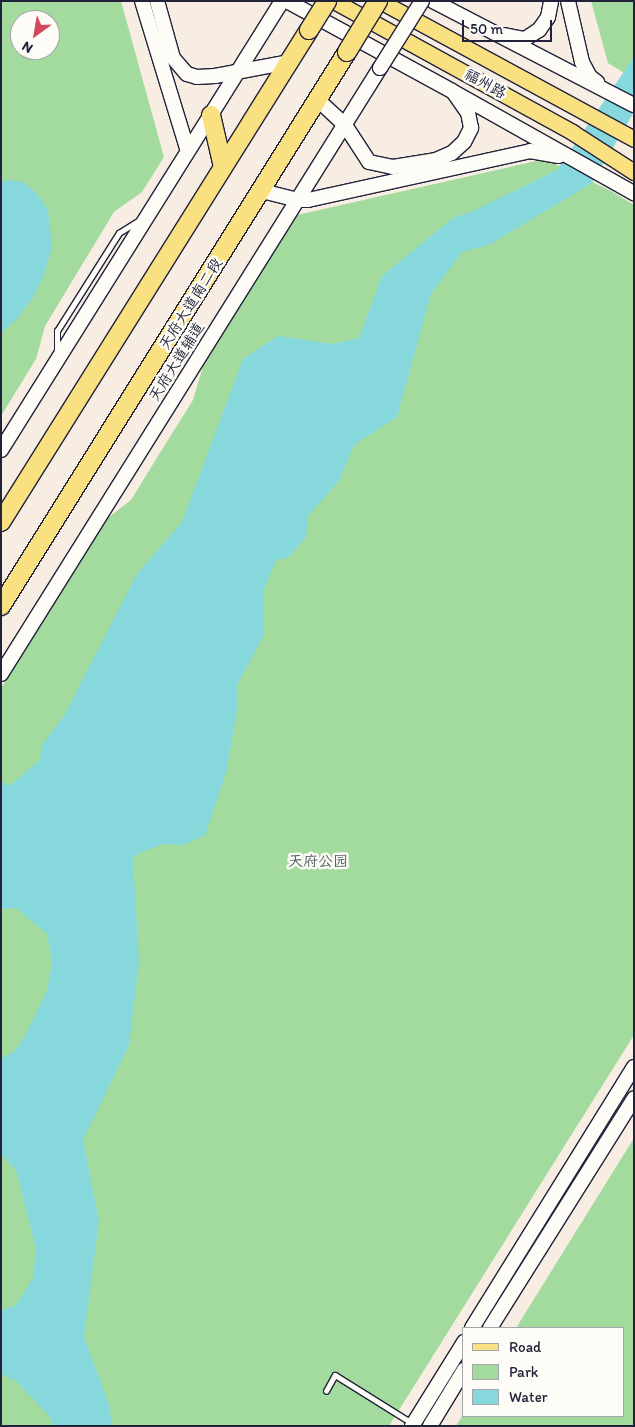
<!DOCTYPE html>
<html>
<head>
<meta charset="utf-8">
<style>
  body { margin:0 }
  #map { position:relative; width:635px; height:1427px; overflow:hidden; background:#f7ede2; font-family:Itim,"LXGW WenKai TC",sans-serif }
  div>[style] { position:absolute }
  .green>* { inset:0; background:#a3db9f }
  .water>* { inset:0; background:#86d8dd }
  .roads { filter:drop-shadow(1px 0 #22223b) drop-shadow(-1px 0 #22223b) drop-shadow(0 1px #22223b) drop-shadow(0 -1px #22223b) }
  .lane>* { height:4.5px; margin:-2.25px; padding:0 2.25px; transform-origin:2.25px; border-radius:2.25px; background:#fdfcf7 }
  .secondary>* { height:14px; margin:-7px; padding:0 7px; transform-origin:7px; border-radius:7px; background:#fdfcf7 }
  .primary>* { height:15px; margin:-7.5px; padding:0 7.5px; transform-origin:7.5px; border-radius:7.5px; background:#f9e181 }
  .highway>* { height:18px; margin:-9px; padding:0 9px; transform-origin:9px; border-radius:9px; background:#f9e181 }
  .bridges { filter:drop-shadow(1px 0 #22223b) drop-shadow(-1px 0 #22223b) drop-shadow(0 1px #22223b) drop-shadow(0 -1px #22223b) }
  .secondary-bridge>* { height:14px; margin:-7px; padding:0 7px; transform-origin:7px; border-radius:7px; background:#fdfcf7 }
  .highway-bridge>* { height:18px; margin:-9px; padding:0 9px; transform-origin:9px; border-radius:9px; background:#f9e181 }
  span { translate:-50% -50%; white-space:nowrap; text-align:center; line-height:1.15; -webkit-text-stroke:5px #fdfcf7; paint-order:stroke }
  .street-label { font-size:15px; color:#22223b }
  .park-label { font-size:15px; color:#495a59 }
  .frame { position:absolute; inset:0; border:2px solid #22223b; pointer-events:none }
  .legend { position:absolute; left:462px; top:1327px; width:162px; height:90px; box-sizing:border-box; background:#fdfcf7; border:1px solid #a5a5ac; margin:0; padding:6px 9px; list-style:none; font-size:15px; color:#22223b }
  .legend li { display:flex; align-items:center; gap:10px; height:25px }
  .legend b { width:25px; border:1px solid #a5a5ac }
  .north { position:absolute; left:10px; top:10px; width:50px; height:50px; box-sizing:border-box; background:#fdfcf7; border:1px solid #a5a5ac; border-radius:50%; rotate:212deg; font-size:14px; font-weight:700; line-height:20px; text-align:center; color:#22223b }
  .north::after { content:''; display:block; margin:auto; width:18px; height:22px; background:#d1495b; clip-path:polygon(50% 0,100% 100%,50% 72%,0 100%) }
  .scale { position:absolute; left:462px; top:20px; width:90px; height:22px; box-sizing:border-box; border:2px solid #22223b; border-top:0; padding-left:6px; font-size:15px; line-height:18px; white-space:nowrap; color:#22223b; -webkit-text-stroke:4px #fdfcf7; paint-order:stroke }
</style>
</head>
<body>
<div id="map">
  <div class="green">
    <div style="clip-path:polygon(evenodd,1px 1px,121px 1px,164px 157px,142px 192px,114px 212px,45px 326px,36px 359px,1px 416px,1px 1px,20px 20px,50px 20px,50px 50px,20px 50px,20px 20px)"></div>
    <div style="clip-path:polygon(591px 1px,634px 1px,634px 79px,608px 63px)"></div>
    <div style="clip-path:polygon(545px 159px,611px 191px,634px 205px,634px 1035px,389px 1426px,1px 1426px,1px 688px,104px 521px,131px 500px,158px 456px,193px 400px,204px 363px,297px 215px)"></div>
    <div style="clip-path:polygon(634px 1138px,634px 1426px,456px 1426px,464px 1413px,464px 1416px,624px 1416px,624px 1328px,516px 1328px)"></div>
  </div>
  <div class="water">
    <div style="clip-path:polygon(634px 57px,634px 112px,592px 183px,489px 245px,462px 252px,431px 294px,397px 417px,354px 445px,339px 481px,308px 516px,306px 537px,288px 558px,276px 560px,264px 590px,264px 635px,237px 685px,237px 711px,226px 773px,205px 835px,184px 845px,163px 844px,140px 853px,133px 858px,139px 962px,129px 1045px,83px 1140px,99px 1220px,84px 1337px,109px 1404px,112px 1426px,53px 1426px,51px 1418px,16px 1381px,1px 1374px,1px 1311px,16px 1305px,33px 1278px,36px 1249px,16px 1170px,1px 1154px,1px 1058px,13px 1053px,24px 1038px,47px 991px,52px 962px,47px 934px,16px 908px,1px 909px,1px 781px,9px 786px,40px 760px,41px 746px,64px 716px,137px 574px,182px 522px,243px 359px,278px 336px,332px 344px,359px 338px,382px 276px,453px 218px,473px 211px,557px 170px)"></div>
    <div style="clip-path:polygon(8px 180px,23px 182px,36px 193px,48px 210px,52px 246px,44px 275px,33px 297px,17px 319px,1px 333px,1px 182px)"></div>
  </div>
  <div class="roads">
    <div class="lane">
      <div style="left:57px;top:353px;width:22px;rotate:-90deg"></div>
      <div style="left:57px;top:331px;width:116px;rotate:-57.7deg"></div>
      <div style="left:119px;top:233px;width:25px;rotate:-32deg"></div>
      <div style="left:326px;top:1391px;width:18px;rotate:-61deg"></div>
      <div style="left:335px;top:1375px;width:91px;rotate:31.9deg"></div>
    </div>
    <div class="secondary">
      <div style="left:142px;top:1px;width:157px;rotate:73deg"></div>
      <div style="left:157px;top:1px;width:59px;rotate:74.3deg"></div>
      <div style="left:173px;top:58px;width:21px;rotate:49deg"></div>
      <div style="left:187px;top:74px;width:10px;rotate:17deg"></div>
      <div style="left:197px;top:77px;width:18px;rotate:-3deg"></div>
      <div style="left:215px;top:76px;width:75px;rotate:-10.7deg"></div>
      <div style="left:287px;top:1px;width:188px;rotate:28.6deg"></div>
      <div style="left:452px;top:91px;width:209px;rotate:29.3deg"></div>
      <div style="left:433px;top:1px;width:226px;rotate:27.4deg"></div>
      <div style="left:568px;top:1px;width:63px;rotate:77.1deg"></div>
      <div style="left:582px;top:62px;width:17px;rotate:62deg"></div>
      <div style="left:590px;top:77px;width:9px;rotate:36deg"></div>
      <div style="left:504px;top:35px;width:21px;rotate:11deg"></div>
      <div style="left:525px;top:39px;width:17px;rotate:-33deg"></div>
      <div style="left:539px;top:30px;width:16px;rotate:-55deg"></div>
      <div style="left:548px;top:17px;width:16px;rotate:-79deg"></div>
      <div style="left:318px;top:100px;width:37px;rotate:43deg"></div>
      <div style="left:345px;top:125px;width:44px;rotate:57deg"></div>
      <div style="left:369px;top:162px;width:25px;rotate:12deg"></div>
      <div style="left:393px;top:167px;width:44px;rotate:-9.2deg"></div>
      <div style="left:436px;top:160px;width:17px;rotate:-24deg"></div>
      <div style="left:452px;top:153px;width:16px;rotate:-43deg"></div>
      <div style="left:464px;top:142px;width:16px;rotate:-63deg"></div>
      <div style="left:471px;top:128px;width:15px;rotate:-101deg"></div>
      <div style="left:468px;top:113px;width:24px;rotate:-125deg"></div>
      <div style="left:262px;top:191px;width:37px;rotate:14deg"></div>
      <div style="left:298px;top:200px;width:10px"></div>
      <div style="left:308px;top:200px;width:227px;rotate:-12.4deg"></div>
      <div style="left:530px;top:151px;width:29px;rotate:10deg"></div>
      <div style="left:1px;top:450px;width:530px;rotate:-57.96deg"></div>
      <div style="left:1px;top:674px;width:715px;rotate:-57.98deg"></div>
      <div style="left:472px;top:1328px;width:307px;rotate:-58.2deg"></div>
      <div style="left:490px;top:1328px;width:271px;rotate:-57.9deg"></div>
      <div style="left:412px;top:1426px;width:99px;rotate:-58.2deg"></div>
      <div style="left:430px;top:1426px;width:66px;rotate:-58.7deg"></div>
    </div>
    <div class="primary">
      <div style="left:334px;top:1px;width:272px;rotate:28.8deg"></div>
      <div style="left:572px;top:132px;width:74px;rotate:32.8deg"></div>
      <div style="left:380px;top:1px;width:289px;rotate:28.5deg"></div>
    </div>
    <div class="highway">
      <div style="left:211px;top:115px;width:53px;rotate:77deg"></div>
      <div style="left:1px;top:522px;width:580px;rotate:-57.95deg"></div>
      <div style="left:1px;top:606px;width:653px;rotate:-58.01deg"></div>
    </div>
  </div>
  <div class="bridges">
    <div class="secondary-bridge">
      <div style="left:380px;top:68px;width:79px;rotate:-57.9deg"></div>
    </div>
    <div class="highway-bridge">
      <div style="left:309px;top:30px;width:34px;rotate:-58deg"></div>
      <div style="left:347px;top:52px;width:60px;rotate:-58.7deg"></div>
    </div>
  </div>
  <div class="street-label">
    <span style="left:485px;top:84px;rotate:29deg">福州路</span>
    <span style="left:191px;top:304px;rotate:-58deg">天府大道南二段</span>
    <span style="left:177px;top:362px;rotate:-58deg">天府大道辅道</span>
  </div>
  <div class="park-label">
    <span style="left:318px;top:862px">天府公园</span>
  </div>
  <div class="frame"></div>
  <ul class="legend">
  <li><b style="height:6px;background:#f9e181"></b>Road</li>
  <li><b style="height:14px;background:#a3db9f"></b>Park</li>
  <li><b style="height:14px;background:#86d8dd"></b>Water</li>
  </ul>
  <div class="north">N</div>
  <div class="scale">50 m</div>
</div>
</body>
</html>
